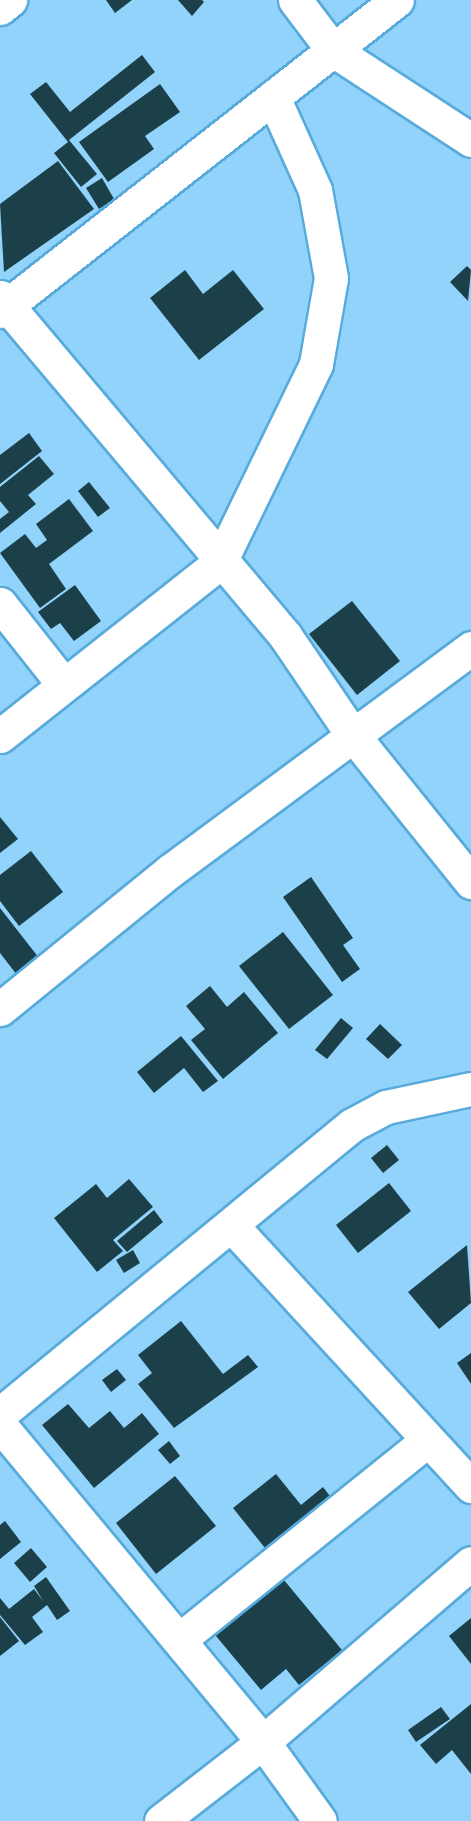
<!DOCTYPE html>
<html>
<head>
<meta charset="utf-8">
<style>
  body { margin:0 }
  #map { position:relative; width:471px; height:1821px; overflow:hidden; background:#92d3fb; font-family:"Libre Baskerville",serif }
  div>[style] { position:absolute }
  .building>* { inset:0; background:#1b4049 }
  .roads { filter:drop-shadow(2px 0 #57abdc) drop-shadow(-2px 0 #57abdc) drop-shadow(0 2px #57abdc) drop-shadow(0 -2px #57abdc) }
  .minor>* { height:33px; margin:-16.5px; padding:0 16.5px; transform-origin:16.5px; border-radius:16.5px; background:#fff }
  span { translate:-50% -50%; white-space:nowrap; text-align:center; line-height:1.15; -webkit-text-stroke:6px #92d3fb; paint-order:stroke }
</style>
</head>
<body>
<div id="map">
  <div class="building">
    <div style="clip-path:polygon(106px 0,132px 0,115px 13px)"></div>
    <div style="clip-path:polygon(178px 0,202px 0,204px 2px,192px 16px)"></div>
    <div style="clip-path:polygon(142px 55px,155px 72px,69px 140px,97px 174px,81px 187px,54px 153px,68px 142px,30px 94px,46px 82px,70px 112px)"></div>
    <div style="clip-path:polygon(160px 84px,180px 112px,145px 136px,154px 149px,108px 182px,79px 142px)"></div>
    <div style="clip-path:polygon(58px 161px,94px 209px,4px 272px,0 204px)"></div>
    <div style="clip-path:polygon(102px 178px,114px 199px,99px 209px,86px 188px)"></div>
    <div style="clip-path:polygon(467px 266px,471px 270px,468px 301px,450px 282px)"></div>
    <div style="clip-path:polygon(185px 270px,203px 294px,233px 270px,264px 309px,199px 360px,150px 298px)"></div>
    <div style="clip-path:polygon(29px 433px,42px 451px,0 484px,0 455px)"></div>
    <div style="clip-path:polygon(39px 456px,54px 474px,28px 495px,36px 504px,0 533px,0 519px,9px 512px,0 501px,0 487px)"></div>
    <div style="clip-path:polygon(89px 482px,110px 508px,98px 517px,78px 491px)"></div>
    <div style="clip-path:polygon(69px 499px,93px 531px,49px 564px,66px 589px,40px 608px,0 553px,25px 534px,36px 548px,47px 540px,36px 524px)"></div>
    <div style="clip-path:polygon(75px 585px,101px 621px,74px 641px,60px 623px,51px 629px,38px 612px)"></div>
    <div style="clip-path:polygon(352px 601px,400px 661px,357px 695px,309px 634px)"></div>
    <div style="clip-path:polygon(0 817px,18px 839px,0 853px)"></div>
    <div style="clip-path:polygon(31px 851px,63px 892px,19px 926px,0 901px,0 875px)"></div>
    <div style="clip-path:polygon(311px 877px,353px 938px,343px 945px,360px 969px,342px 982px,283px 897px)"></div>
    <div style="clip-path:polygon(0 908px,39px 958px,17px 975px,0 953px)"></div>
    <div style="clip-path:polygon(283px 932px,333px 995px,289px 1029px,239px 966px)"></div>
    <div style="clip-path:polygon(210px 986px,227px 1007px,244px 992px,278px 1033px,223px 1079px,191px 1040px,205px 1029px,186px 1006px)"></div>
    <div style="clip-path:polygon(341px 1018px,353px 1028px,327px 1059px,315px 1050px)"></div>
    <div style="clip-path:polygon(380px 1024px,402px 1045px,388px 1059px,366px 1039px)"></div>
    <div style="clip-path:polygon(181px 1036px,218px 1081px,203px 1092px,184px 1068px,154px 1093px,137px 1072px)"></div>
    <div style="clip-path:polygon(387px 1145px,399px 1160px,383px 1173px,371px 1158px)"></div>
    <div style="clip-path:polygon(129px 1179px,153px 1207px,113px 1240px,123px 1251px,97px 1272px,54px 1218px,96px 1184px,107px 1198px)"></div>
    <div style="clip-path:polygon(389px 1183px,411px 1211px,358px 1253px,336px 1225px)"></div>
    <div style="clip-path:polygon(154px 1210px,163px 1222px,127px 1252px,117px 1241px)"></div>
    <div style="clip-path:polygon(467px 1245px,471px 1303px,439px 1329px,408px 1292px)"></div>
    <div style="clip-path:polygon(133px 1250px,140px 1263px,124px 1273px,116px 1260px)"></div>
    <div style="clip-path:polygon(181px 1321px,223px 1374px,248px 1355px,258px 1367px,174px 1428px,138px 1384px,152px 1373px,138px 1355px)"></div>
    <div style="clip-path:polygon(471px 1353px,471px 1384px,457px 1363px)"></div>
    <div style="clip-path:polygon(117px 1369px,126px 1380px,111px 1392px,102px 1380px)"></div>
    <div style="clip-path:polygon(68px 1404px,89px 1428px,110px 1411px,124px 1428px,142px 1413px,159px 1434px,94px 1488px,42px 1425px)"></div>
    <div style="clip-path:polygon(169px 1441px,180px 1456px,170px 1464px,158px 1450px)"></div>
    <div style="clip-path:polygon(276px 1474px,301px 1505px,323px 1487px,342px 1512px,277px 1563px,233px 1508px)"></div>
    <div style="clip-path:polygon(175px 1476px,216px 1526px,156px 1574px,116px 1523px)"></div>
    <div style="clip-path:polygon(5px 1521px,21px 1542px,0 1559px,0 1525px)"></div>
    <div style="clip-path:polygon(31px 1548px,47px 1567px,30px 1582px,14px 1563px)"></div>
    <div style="clip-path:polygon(279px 1574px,342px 1650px,299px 1685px,286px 1669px,261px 1690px,211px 1630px)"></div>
    <div style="clip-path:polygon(46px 1577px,70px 1611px,57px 1620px,47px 1605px,32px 1617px,43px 1632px,25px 1645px,0 1615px,0 1598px,9px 1609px,34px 1589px,43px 1601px,34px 1586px)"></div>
    <div style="clip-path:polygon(0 1617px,19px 1641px,0 1656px)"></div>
    <div style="clip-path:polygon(471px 1618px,471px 1664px,449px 1636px)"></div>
    <div style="clip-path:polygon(471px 1704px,471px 1774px,452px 1750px,436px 1764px,420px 1745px)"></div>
    <div style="clip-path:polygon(441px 1707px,450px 1719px,416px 1742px,408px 1730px)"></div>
  </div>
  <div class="roads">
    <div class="minor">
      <div style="left:295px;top:0;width:63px;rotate:52.8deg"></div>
      <div style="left:333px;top:50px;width:165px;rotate:33.1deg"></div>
      <div style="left:0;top:8px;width:13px;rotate:-39deg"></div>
      <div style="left:0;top:297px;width:444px;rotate:49.9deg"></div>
      <div style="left:286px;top:637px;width:117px;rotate:55.8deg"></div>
      <div style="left:352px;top:734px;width:190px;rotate:51.2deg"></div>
      <div style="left:0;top:311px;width:504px;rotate:-38.07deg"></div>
      <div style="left:0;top:604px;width:103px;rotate:51.7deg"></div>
      <div style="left:0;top:736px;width:280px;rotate:-38.3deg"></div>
      <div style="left:220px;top:562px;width:220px;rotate:-64.1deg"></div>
      <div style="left:316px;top:364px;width:87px;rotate:-80.1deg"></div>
      <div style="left:331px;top:278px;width:89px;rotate:-100.3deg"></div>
      <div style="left:315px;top:190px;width:102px;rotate:-114.3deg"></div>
      <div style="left:0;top:1009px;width:219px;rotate:-39.1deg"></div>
      <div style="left:170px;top:871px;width:375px;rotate:-36.5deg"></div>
      <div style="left:231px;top:1225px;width:355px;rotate:47.4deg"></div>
      <div style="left:0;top:1414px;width:455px;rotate:-39.4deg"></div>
      <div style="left:352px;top:1125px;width:38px;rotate:-28deg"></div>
      <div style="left:386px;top:1107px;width:87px;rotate:-12deg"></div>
      <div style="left:0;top:1425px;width:412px;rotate:50.3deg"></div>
      <div style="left:263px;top:1742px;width:97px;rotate:54.2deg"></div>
      <div style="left:179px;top:1640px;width:319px;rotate:-38.8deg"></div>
      <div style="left:161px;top:1821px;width:129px;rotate:-37.8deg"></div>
      <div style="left:263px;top:1742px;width:274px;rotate:-40.7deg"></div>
    </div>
  </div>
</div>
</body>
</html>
